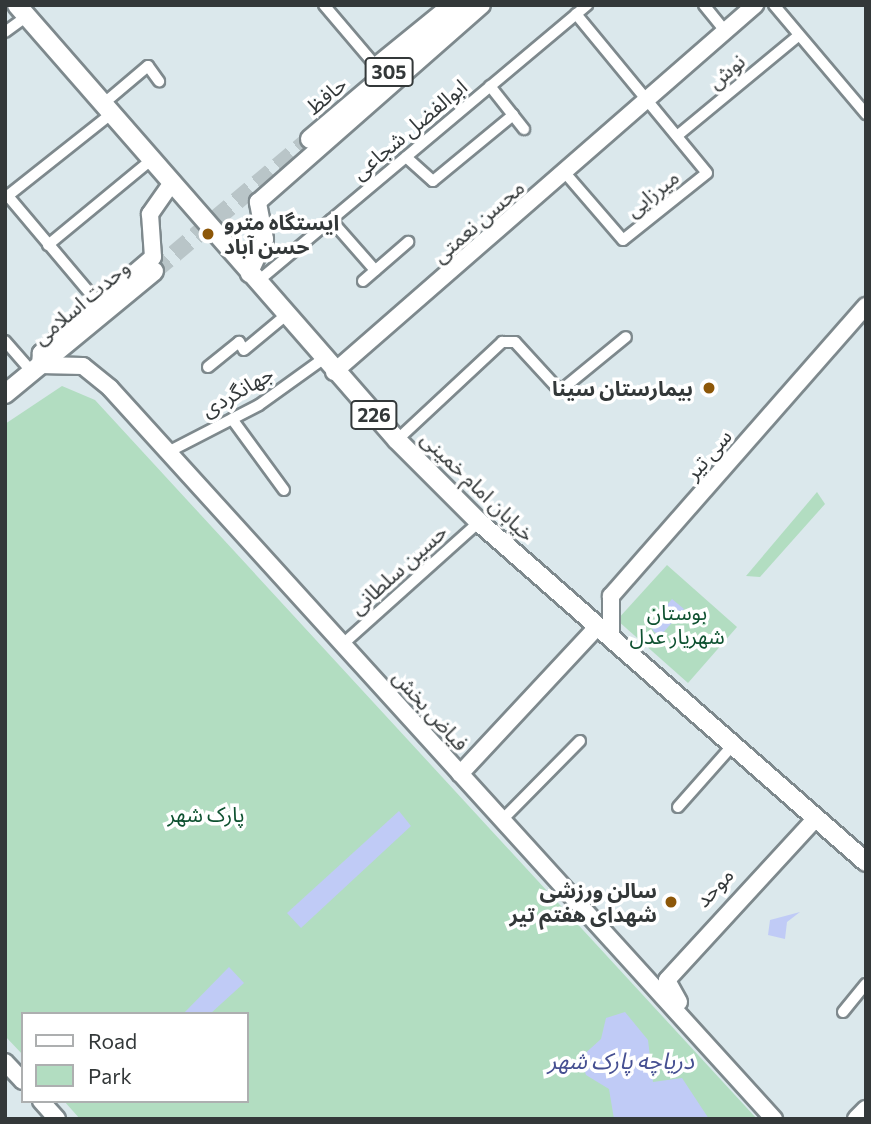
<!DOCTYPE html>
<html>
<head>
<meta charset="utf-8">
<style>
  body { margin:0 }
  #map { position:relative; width:871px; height:1124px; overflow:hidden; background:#dbe8ec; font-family:Commissioner,"Noto Sans Arabic",sans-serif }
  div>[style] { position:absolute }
  .green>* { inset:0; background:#b2ddc1 }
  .water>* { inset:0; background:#c0cbf6 }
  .primary-tunnel>* { height:18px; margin-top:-9px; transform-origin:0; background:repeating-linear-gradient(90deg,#b9c5c8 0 18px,transparent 0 27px) }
  .roads { filter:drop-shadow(2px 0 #7e898d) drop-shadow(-2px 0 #7e898d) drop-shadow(0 2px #7e898d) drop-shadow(0 -2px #7e898d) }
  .street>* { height:10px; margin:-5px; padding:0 5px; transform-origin:5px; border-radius:5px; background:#fff }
  .secondary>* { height:16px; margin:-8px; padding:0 8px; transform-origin:8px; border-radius:8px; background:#fff }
  .primary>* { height:18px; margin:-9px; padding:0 9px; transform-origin:9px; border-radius:9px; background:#fff }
  .dots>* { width:19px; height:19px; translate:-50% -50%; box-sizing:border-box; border:4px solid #fff; border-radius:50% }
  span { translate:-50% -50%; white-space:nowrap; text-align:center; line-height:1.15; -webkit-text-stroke:7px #fff; paint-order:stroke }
  .shield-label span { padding:2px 5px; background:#fff; border:2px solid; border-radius:5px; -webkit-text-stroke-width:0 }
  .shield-label { font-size:19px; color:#333839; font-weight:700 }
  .street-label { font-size:21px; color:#333839 }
  .poi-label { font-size:21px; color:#333839; font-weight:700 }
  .left { translate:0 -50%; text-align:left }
  .right { translate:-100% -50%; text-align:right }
  .park-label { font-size:21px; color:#0e5130 }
  .water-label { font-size:23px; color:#465092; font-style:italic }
  .frame { position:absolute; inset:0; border:7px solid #333839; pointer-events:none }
  .legend { position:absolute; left:21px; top:1012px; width:228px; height:91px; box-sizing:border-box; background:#fff; border:2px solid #adafb0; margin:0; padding:9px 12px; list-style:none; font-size:21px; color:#333839 }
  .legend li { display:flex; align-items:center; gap:14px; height:35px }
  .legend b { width:35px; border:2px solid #adafb0 }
</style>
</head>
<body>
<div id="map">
  <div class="green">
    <div style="clip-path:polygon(62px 386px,95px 400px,757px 1119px,80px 1119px,64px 1101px,247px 1101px,247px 1014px,23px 1014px,23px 1055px,5px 1036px,5px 424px)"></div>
    <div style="clip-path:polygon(817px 492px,825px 504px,760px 577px,746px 576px)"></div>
    <div style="clip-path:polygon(667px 565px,737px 627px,688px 683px,617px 620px)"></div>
  </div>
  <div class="water">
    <div style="clip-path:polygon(672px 599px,684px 609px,661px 635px,654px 632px,650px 625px)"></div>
    <div style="clip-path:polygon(399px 811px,411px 826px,301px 928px,287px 913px)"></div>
    <div style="clip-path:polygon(800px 912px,787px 922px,785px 939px,768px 935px,770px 920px)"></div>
    <div style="clip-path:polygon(229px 967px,244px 983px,210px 1014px,183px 1014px)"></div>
    <div style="clip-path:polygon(625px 1012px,648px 1040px,653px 1082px,682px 1078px,709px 1119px,614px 1119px,609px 1089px,586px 1075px,580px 1058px,601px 1039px,606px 1018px)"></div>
  </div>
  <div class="primary-tunnel">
    <div style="left:154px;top:271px;width:204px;rotate:-40.2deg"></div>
  </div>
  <div class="roads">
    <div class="street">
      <div style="left:324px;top:5px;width:80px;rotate:49.6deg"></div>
      <div style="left:704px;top:5px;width:35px;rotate:51deg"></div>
      <div style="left:774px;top:5px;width:143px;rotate:49.8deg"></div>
      <div style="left:5px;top:32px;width:27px;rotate:-36deg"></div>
      <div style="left:490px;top:86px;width:55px;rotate:51.7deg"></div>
      <div style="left:103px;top:104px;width:59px;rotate:-40.2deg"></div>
      <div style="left:148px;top:66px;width:19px;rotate:54deg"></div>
      <div style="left:677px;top:136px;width:158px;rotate:-39.6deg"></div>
      <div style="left:406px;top:157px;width:36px;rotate:42deg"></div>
      <div style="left:433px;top:181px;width:104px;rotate:-39.5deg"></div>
      <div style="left:566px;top:174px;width:87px;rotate:49.2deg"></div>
      <div style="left:623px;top:240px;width:107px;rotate:-38.6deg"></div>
      <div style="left:707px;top:173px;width:206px;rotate:-129.5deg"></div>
      <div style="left:8px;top:196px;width:140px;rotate:49.9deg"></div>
      <div style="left:5px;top:198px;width:135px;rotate:-38.4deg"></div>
      <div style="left:331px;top:220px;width:67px;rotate:48.7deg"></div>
      <div style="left:48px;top:245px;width:134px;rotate:-39.5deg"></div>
      <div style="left:363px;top:281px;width:60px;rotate:-40.9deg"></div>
      <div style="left:257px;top:282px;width:431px;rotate:-40deg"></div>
      <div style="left:5px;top:341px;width:41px;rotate:48.9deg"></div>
      <div style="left:208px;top:367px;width:40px;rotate:-39deg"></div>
      <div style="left:239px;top:342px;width:9px;rotate:58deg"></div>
      <div style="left:244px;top:350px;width:53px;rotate:-39.7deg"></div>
      <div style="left:232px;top:419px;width:88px;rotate:53.8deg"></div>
      <div style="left:397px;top:440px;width:144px;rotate:-43deg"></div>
      <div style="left:502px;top:342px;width:13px"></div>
      <div style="left:515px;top:342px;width:67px;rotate:47.4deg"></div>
      <div style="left:560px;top:391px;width:85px;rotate:-39.3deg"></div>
      <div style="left:168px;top:452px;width:102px;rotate:-27.3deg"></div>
      <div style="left:259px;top:405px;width:79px;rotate:-35.7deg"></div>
      <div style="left:343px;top:644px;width:183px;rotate:-41.9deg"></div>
      <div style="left:678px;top:807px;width:81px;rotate:-48.5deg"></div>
      <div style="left:502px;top:820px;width:111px;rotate:-45.4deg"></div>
      <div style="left:843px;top:1012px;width:36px;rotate:-51deg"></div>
    </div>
    <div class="secondary">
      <div style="left:376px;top:66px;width:97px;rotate:-39.1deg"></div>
      <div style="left:171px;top:184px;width:37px;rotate:125deg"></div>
      <div style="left:150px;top:214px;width:43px;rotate:86deg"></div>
      <div style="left:153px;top:257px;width:148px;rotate:139.4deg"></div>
      <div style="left:41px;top:353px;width:12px;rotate:95deg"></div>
      <div style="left:40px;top:365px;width:43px;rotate:1.3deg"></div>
      <div style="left:83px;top:366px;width:35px;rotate:39deg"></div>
      <div style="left:110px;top:388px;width:988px;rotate:47.75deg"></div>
      <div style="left:249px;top:274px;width:38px;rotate:-65deg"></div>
      <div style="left:265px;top:239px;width:38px;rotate:-101deg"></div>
      <div style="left:258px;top:202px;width:298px;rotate:-41.3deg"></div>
      <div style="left:334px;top:372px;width:559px;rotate:-41.08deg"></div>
      <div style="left:611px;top:639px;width:43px;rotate:-90deg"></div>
      <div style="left:611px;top:596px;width:386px;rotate:-48.7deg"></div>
      <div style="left:460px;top:774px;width:201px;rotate:-47deg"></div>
      <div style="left:679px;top:1002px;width:25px;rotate:-119deg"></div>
      <div style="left:667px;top:980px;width:219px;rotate:-47.4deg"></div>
      <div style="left:5px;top:1062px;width:26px;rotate:47deg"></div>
      <div style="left:41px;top:1101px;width:24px;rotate:48deg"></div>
    </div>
    <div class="primary">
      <div style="left:17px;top:5px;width:578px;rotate:48.86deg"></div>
      <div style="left:397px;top:440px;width:116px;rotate:45deg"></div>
      <div style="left:479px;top:522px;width:515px;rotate:41.3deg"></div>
      <div style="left:310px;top:139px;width:207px;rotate:-40.3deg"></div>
      <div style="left:5px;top:394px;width:193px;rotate:-39.5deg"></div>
      <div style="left:857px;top:1119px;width:13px;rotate:-45deg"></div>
    </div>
  </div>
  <div class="dots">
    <div style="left:208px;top:234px;background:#8d5708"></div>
    <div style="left:709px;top:388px;background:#8d5708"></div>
    <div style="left:671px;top:902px;background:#8d5708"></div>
  </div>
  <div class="shield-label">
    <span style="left:389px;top:72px">305</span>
    <span style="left:374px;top:415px">226</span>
  </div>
  <div class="street-label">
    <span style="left:726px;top:71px;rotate:-40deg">نوش</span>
    <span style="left:326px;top:95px;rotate:-40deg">حافظ</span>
    <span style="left:409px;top:129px;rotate:-40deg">ابوالفضل شجاعی</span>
    <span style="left:652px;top:193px;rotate:-39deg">میرزایی</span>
    <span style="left:478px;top:221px;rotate:-41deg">محسن نعمتی</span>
    <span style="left:81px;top:302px;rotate:-40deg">وحدت اسلامی</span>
    <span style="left:237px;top:391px;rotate:-30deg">جهانگردی</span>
    <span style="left:708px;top:454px;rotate:-49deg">سی تیر</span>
    <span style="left:478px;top:486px;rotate:44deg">خیابان امام خمینی</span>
    <span style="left:398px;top:569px;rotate:-42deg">حسین سلطانی</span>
    <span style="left:431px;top:710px;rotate:48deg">فیاض بخش</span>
    <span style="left:714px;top:887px;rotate:-47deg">موحد</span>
  </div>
  <div class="poi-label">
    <span class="left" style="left:224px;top:234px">ایستگاه مترو<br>حسن آباد</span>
    <span class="right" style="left:693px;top:388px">بیمارستان سینا</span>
    <span class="right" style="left:657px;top:902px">سالن ورزشی<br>شهدای هفتم تیر</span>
  </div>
  <div class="park-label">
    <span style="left:677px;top:624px">بوستان<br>شهریار عدل</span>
    <span style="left:206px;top:814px">پارک شهر</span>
  </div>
  <div class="water-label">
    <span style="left:621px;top:1060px">دریاچه پارک شهر</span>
  </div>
  <div class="frame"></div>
  <ul class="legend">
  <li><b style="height:9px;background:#fff"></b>Road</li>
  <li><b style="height:19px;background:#b2ddc1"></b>Park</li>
  </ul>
</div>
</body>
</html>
